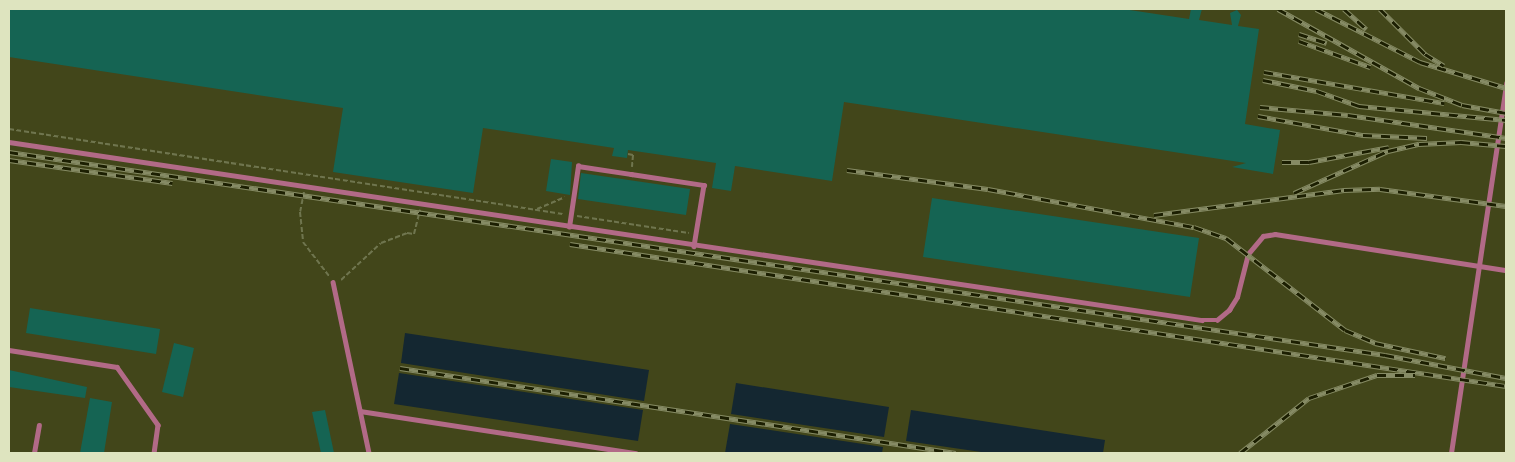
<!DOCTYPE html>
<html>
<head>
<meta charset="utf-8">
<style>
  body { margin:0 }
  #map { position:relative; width:1515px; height:462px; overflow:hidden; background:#343911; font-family:Manrope,sans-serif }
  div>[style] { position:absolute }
  .built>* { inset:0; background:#42461a }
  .water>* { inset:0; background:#142731 }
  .building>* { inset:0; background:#156453 }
  .path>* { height:2px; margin-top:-1px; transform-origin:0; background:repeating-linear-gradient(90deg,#6f754e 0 5px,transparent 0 7.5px) }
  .lane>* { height:4.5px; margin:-2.25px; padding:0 2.25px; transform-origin:2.25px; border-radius:2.25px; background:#b26a87 }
  .rail>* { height:5px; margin-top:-2.5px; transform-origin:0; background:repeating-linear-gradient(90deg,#1c1f02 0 9px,#868b65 0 18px); box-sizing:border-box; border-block:1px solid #868b65 }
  span { translate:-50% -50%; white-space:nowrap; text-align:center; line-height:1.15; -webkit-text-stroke:5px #1c1f02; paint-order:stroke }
  .frame { position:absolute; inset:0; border:10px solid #dee4bf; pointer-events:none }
</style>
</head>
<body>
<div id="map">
  <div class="built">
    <div style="clip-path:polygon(9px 9px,1506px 9px,1506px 453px,9px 453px)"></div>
  </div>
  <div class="water">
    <div style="clip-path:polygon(405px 333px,649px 370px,644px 401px,401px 363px)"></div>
    <div style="clip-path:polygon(399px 373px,643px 410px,638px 441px,394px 404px)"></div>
    <div style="clip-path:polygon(736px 383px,889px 407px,884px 437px,731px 414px)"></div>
    <div style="clip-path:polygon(911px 410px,1105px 440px,1103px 453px,988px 453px,906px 441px)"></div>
    <div style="clip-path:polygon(730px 424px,883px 447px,882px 453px,725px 453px)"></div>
  </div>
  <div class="building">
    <div style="clip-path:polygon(9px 9px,1123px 9px,1189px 19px,1191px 9px,1202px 9px,1199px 20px,1232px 25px,1230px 13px,1237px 10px,1241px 15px,1238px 26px,1259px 29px,1245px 124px,1280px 130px,1273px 174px,1232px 167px,1246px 163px,844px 102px,832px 181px,735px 166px,731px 191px,712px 188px,716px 163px,628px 150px,627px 158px,612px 156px,614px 148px,483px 128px,473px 193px,333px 172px,343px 108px,9px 57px)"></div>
    <div style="clip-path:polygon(551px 159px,572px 162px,570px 195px,546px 191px)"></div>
    <div style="clip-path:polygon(581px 173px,690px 189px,686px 215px,578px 199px)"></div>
    <div style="clip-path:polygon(932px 198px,1199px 238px,1190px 297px,923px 257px)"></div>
    <div style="clip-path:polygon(30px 308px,160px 329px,156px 354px,26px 333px)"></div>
    <div style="clip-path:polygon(174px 343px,194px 348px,183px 397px,162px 392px)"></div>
    <div style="clip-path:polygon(9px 370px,87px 387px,85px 398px,9px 387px)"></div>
    <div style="clip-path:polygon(90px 398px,112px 402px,104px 453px,80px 453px)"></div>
    <div style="clip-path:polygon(325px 410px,334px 453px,321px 453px,312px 412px)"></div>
  </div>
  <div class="path">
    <div style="left:9px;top:129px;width:560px;rotate:8.72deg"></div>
    <div style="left:628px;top:154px;width:5px;rotate:11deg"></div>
    <div style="left:633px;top:155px;width:12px;rotate:95deg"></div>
    <div style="left:304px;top:192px;width:20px;rotate:101deg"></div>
    <div style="left:300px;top:212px;width:30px;rotate:84deg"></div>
    <div style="left:303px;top:242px;width:43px;rotate:52.6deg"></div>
    <div style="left:537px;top:209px;width:30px;rotate:-23deg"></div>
    <div style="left:577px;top:216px;width:113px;rotate:8.6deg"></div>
    <div style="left:341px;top:280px;width:54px;rotate:-42.8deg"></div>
    <div style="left:381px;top:243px;width:28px;rotate:-21deg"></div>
    <div style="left:407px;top:233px;width:7px;rotate:8deg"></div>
    <div style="left:414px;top:234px;width:25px;rotate:-76deg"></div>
  </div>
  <div class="lane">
    <div style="left:9px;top:142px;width:1206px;rotate:8.49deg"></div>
    <div style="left:1202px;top:320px;width:15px"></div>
    <div style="left:1217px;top:320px;width:16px;rotate:-40deg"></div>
    <div style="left:1229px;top:310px;width:15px;rotate:-58deg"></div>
    <div style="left:1237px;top:297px;width:44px;rotate:-75.7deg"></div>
    <div style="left:1248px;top:254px;width:23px;rotate:-50deg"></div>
    <div style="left:1263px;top:236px;width:12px;rotate:-9deg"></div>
    <div style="left:1275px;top:234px;width:234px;rotate:8.9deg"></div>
    <div style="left:569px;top:227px;width:62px;rotate:-81.6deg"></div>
    <div style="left:578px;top:166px;width:54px;rotate:8.6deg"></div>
    <div style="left:631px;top:174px;width:74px;rotate:8.6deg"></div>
    <div style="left:704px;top:185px;width:62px;rotate:99.3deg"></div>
    <div style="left:333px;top:282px;width:175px;rotate:78.1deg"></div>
    <div style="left:9px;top:350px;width:109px;rotate:8.9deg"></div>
    <div style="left:117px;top:367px;width:71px;rotate:54.7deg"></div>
    <div style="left:158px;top:425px;width:28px;rotate:98deg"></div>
    <div style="left:360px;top:411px;width:279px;rotate:8.7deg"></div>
    <div style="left:34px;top:453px;width:28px;rotate:-80deg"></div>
    <div style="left:1451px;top:453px;width:374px;rotate:-81.5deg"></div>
  </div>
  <div class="rail">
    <div style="left:1278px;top:9px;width:162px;rotate:29.3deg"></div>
    <div style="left:1419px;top:88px;width:46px;rotate:21.6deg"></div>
    <div style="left:1462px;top:105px;width:45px;rotate:10.3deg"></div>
    <div style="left:1316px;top:9px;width:117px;rotate:27deg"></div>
    <div style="left:1420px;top:62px;width:90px;rotate:16.8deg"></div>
    <div style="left:1344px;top:9px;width:30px;rotate:42deg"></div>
    <div style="left:1380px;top:9px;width:64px;rotate:45deg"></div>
    <div style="left:1425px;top:54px;width:22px;rotate:32deg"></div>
    <div style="left:1299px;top:34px;width:29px;rotate:18deg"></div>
    <div style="left:1299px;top:41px;width:76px;rotate:20.1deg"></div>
    <div style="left:1264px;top:72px;width:183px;rotate:9.8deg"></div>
    <div style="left:1263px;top:80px;width:55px;rotate:11.5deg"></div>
    <div style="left:1317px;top:91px;width:45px;rotate:19.7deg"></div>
    <div style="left:1359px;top:106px;width:148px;rotate:5.4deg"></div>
    <div style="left:1260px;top:107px;width:88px;rotate:5.2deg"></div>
    <div style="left:1348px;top:115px;width:160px;rotate:8.3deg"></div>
    <div style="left:1258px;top:116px;width:107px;rotate:10.3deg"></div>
    <div style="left:1363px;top:135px;width:64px;rotate:2.7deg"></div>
    <div style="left:9px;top:152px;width:1391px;rotate:8.39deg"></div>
    <div style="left:1385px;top:355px;width:123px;rotate:10.8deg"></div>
    <div style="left:9px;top:160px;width:165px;rotate:8deg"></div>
    <div style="left:1282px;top:162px;width:27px"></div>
    <div style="left:1309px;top:162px;width:81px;rotate:-10.6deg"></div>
    <div style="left:847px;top:170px;width:142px;rotate:7.7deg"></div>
    <div style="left:988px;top:189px;width:209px;rotate:10.5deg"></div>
    <div style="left:1194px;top:227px;width:34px;rotate:19deg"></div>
    <div style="left:1226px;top:238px;width:150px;rotate:37.7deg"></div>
    <div style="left:1345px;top:330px;width:33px;rotate:23deg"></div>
    <div style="left:1375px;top:343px;width:72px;rotate:12.1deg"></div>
    <div style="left:1294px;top:193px;width:103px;rotate:-24.1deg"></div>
    <div style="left:1388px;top:151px;width:32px;rotate:-13deg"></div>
    <div style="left:1419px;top:144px;width:42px;rotate:-2.7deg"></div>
    <div style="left:1461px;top:142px;width:45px;rotate:5.1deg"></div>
    <div style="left:1154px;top:215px;width:192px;rotate:-7.5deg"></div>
    <div style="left:1344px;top:190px;width:36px;rotate:-2deg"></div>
    <div style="left:1380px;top:189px;width:127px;rotate:7.7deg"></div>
    <div style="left:570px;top:244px;width:947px;rotate:8.63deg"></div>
    <div style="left:400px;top:368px;width:562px;rotate:8.69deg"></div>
    <div style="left:1240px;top:453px;width:88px;rotate:-38.6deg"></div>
    <div style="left:1309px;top:398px;width:72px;rotate:-18.7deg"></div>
    <div style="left:1377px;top:375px;width:38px"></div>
  </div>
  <div class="frame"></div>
</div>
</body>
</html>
